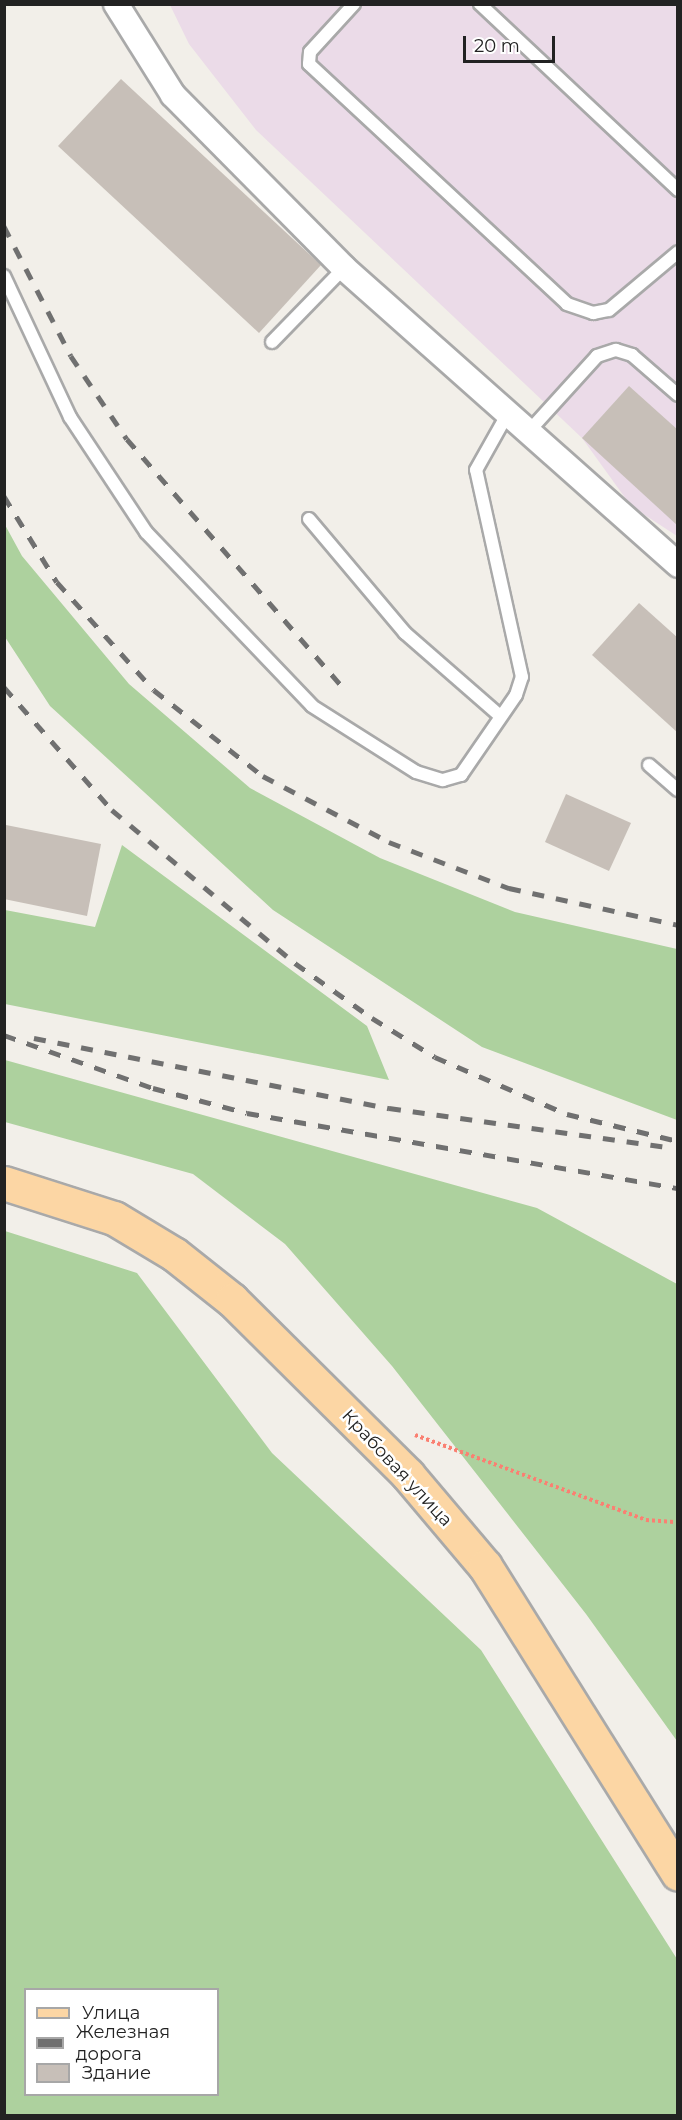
<!DOCTYPE html>
<html>
<head>
<meta charset="utf-8">
<style>
  body { margin:0 }
  #map { position:relative; width:682px; height:2120px; overflow:hidden; background:#f2efe9; font-family:Montserrat,sans-serif }
  div>[style] { position:absolute }
  .industrial>* { inset:0; background:#ebdbe8 }
  .forest>* { inset:0; background:#add19e }
  .building>* { inset:0; background:#c7bfb8 }
  .path>* { height:4px; margin-top:-2px; transform-origin:0; background:repeating-linear-gradient(90deg,#fa8072 0 3px,transparent 0 6px) }
  .roads { filter:drop-shadow(2px 0 #a9a9a9) drop-shadow(-2px 0 #a9a9a9) drop-shadow(0 2px #a9a9a9) drop-shadow(0 -2px #a9a9a9) }
  .service>* { height:12px; margin:-6px; padding:0 6px; transform-origin:6px; border-radius:6px; background:#fff }
  .minor>* { height:24px; margin:-12px; padding:0 12px; transform-origin:12px; border-radius:12px; background:#fff }
  .primary>* { height:33px; margin:-16.5px; padding:0 16.5px; transform-origin:16.5px; border-radius:16.5px; background:#fcd6a4 }
  .rail>* { height:4.5px; margin-top:-2.25px; transform-origin:0; background:repeating-linear-gradient(90deg,#707070 0 12px,transparent 0 24px) }
  span { translate:-50% -50%; white-space:nowrap; text-align:center; line-height:1.15; -webkit-text-stroke:5px #fff; paint-order:stroke }
  .street-label { font-size:18px; color:#222 }
  .frame { position:absolute; inset:0; border:6px solid #222; pointer-events:none }
  .legend { position:absolute; left:24px; top:1988px; width:195px; height:108px; box-sizing:border-box; background:#fff; border:2px solid #a7a7a7; margin:0; padding:8px 10px; list-style:none; font-size:18px; color:#222 }
  .legend li { display:flex; align-items:center; gap:12px; height:30px }
  .legend b { width:30px; border:2px solid #a7a7a7 }
  .scale { position:absolute; left:463px; top:36px; width:92px; height:27px; box-sizing:border-box; border:3px solid #222; border-top:0; padding-left:8px; font-size:18px; line-height:21px; white-space:nowrap; color:#222; -webkit-text-stroke:4px #fff; paint-order:stroke }
</style>
</head>
<body>
<div id="map">
  <div class="industrial">
    <div style="clip-path:polygon(170px 5px,677px 5px,677px 536px,631px 506px,582px 438px,256px 130px,189px 44px)"></div>
  </div>
  <div class="forest">
    <div style="clip-path:polygon(4px 523px,22px 556px,129px 684px,250px 788px,380px 858px,515px 912px,677px 949px,677px 1120px,482px 1047px,273px 910px,50px 706px,5px 637px)"></div>
    <div style="clip-path:polygon(122px 845px,367px 1026px,389px 1080px,5px 1004px,5px 910px,95px 927px)"></div>
    <div style="clip-path:polygon(5px 1060px,537px 1208px,677px 1284px,677px 1741px,586px 1614px,392px 1366px,285px 1244px,193px 1174px,5px 1122px)"></div>
    <div style="clip-path:polygon(evenodd,5px 1231px,137px 1273px,272px 1453px,481px 1650px,677px 1959px,677px 2115px,5px 2115px,5px 1231px,26px 1990px,218px 1990px,218px 2094px,26px 2094px,26px 1990px)"></div>
  </div>
  <div class="building">
    <div style="clip-path:polygon(121px 79px,321px 265px,259px 333px,58px 146px)"></div>
    <div style="clip-path:polygon(629px 386px,678px 430px,678px 526px,582px 438px)"></div>
    <div style="clip-path:polygon(639px 603px,678px 638px,678px 733px,592px 655px)"></div>
    <div style="clip-path:polygon(566px 794px,631px 823px,609px 871px,545px 842px)"></div>
    <div style="clip-path:polygon(6px 825px,101px 844px,87px 916px,4px 899px)"></div>
  </div>
  <div class="path">
    <div style="left:415px;top:1435px;width:246px;rotate:20.2deg"></div>
    <div style="left:646px;top:1520px;width:32px;rotate:4deg"></div>
  </div>
  <div class="roads">
    <div class="service">
      <div style="left:354px;top:4px;width:65px;rotate:132.5deg"></div>
      <div style="left:310px;top:52px;width:12px;rotate:95deg"></div>
      <div style="left:309px;top:64px;width:352px;rotate:42.9deg"></div>
      <div style="left:567px;top:304px;width:28px;rotate:19deg"></div>
      <div style="left:593px;top:313px;width:16px;rotate:-11deg"></div>
      <div style="left:609px;top:310px;width:90px;rotate:-40deg"></div>
      <div style="left:480px;top:4px;width:272px;rotate:43.2deg"></div>
      <div style="left:4px;top:276px;width:156px;rotate:64.9deg"></div>
      <div style="left:70px;top:417px;width:138px;rotate:56.5deg"></div>
      <div style="left:146px;top:532px;width:240px;rotate:46.3deg"></div>
      <div style="left:312px;top:706px;width:123px;rotate:32.4deg"></div>
      <div style="left:416px;top:772px;width:28px;rotate:17deg"></div>
      <div style="left:443px;top:780px;width:19px;rotate:-16deg"></div>
      <div style="left:461px;top:775px;width:97px;rotate:-55.5deg"></div>
      <div style="left:516px;top:695px;width:19px;rotate:-72deg"></div>
      <div style="left:522px;top:677px;width:212px;rotate:-102.5deg"></div>
      <div style="left:476px;top:470px;width:65px;rotate:-60.7deg"></div>
      <div style="left:272px;top:342px;width:103px;rotate:-45.8deg"></div>
      <div style="left:530px;top:430px;width:100px;rotate:-47.8deg"></div>
      <div style="left:597px;top:356px;width:20px;rotate:-18deg"></div>
      <div style="left:616px;top:350px;width:17px;rotate:17deg"></div>
      <div style="left:632px;top:355px;width:61px;rotate:41deg"></div>
      <div style="left:309px;top:519px;width:149px;rotate:49.9deg"></div>
      <div style="left:405px;top:633px;width:126px;rotate:41.1deg"></div>
      <div style="left:649px;top:765px;width:38px;rotate:41deg"></div>
    </div>
    <div class="minor">
      <div style="left:116px;top:4px;width:107px;rotate:57.9deg"></div>
      <div style="left:173px;top:95px;width:243px;rotate:45.3deg"></div>
      <div style="left:344px;top:268px;width:447px;rotate:41.6deg"></div>
    </div>
    <div class="primary">
      <div style="left:4px;top:1183px;width:115px;rotate:17.7deg"></div>
      <div style="left:114px;top:1218px;width:70px;rotate:31deg"></div>
      <div style="left:174px;top:1254px;width:74px;rotate:38.4deg"></div>
      <div style="left:232px;top:1300px;width:248px;rotate:44.8deg"></div>
      <div style="left:408px;top:1475px;width:119px;rotate:49.8deg"></div>
      <div style="left:485px;top:1566px;width:363px;rotate:57.9deg"></div>
    </div>
  </div>
  <div class="rail">
    <div style="left:4px;top:226px;width:146px;rotate:62.7deg"></div>
    <div style="left:71px;top:356px;width:100px;rotate:56deg"></div>
    <div style="left:127px;top:439px;width:331px;rotate:49deg"></div>
    <div style="left:4px;top:496px;width:101px;rotate:58.4deg"></div>
    <div style="left:57px;top:582px;width:145px;rotate:48.1deg"></div>
    <div style="left:154px;top:690px;width:139px;rotate:38.3deg"></div>
    <div style="left:263px;top:776px;width:142px;rotate:27.6deg"></div>
    <div style="left:389px;top:842px;width:129px;rotate:21deg"></div>
    <div style="left:509px;top:888px;width:173px;rotate:12.3deg"></div>
    <div style="left:4px;top:687px;width:164px;rotate:48.7deg"></div>
    <div style="left:112px;top:810px;width:239px;rotate:39.9deg"></div>
    <div style="left:295px;top:963px;width:95px;rotate:35.5deg"></div>
    <div style="left:372px;top:1018px;width:74px;rotate:31.8deg"></div>
    <div style="left:435px;top:1057px;width:144px;rotate:23.4deg"></div>
    <div style="left:567px;top:1114px;width:114px;rotate:13.7deg"></div>
    <div style="left:4px;top:1035px;width:158px;rotate:19.6deg"></div>
    <div style="left:153px;top:1088px;width:97px;rotate:14.9deg"></div>
    <div style="left:247px;top:1113px;width:437px;rotate:9.9deg"></div>
    <div style="left:34px;top:1038px;width:362px;rotate:11.2deg"></div>
    <div style="left:389px;top:1108px;width:286px;rotate:8deg"></div>
  </div>
  <div class="street-label">
    <span style="left:397px;top:1468px;rotate:47deg">Крабовая улица</span>
  </div>
  <div class="frame"></div>
  <ul class="legend">
  <li><b style="height:8px;background:#fcd6a4"></b>Улица</li>
  <li><b style="height:8px;background:#707070"></b>Железная дорога</li>
  <li><b style="height:16px;background:#c7bfb8"></b>Здание</li>
  </ul>
  <div class="scale">20 m</div>
</div>
</body>
</html>
